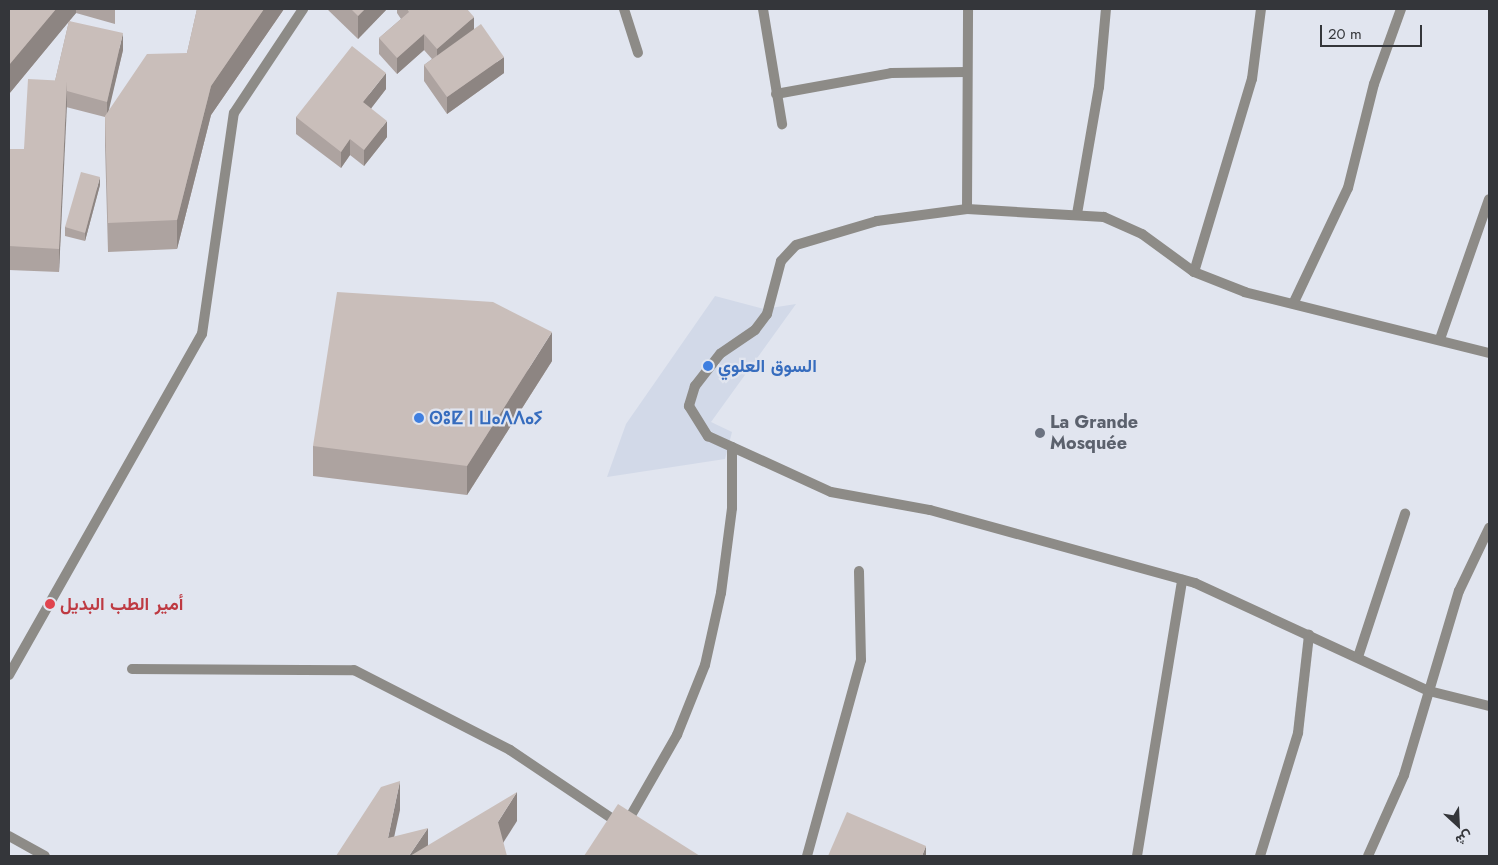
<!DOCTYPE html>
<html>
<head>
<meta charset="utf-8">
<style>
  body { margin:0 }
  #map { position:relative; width:1498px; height:865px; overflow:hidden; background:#e1e5ef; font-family:Jost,Vazirmatn,"Noto Sans Tifinagh",sans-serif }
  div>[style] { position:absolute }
  .built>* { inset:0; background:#d2d9e8 }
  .minor>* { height:10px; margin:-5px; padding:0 5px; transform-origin:5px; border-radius:5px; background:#8d8b87 }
  .wall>* { inset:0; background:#ada3a0 }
  .shaded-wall>* { inset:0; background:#8d8582 }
  .building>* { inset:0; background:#c9beba }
  .dots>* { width:14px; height:14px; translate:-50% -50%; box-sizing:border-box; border:2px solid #e1e5ef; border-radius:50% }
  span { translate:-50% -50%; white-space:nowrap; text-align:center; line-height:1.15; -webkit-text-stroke:4.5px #e1e5ef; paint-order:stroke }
  .shop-label { font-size:18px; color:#366cbe; font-weight:700 }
  .left { translate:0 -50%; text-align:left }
  .worship-label { font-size:18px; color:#5b616d; font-weight:700 }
  .health-label { font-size:18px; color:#be3a42; font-weight:700 }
  .frame { position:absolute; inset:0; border:10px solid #34363a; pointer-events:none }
  .north { position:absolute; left:1433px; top:800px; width:50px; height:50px; -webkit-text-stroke:4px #e1e5ef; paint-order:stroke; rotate:155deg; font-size:14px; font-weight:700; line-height:20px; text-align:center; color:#34363a }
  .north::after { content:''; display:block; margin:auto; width:18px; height:22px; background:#34363a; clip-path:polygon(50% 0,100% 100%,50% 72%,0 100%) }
  .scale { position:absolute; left:1320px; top:25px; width:102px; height:22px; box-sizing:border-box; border:2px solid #34363a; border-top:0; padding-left:6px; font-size:15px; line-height:18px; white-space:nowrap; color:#34363a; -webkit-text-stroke:4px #e1e5ef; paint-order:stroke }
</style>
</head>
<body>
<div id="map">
  <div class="built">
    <div style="clip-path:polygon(715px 296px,764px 309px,796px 304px,711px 422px,732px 432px,725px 459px,607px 477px,626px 424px)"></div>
  </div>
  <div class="minor">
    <div style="left:624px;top:9px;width:46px;rotate:72.3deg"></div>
    <div style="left:763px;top:9px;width:117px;rotate:80.6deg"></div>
    <div style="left:776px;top:94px;width:117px;rotate:-10.3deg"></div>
    <div style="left:891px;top:73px;width:76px;rotate:-0.8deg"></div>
    <div style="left:967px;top:209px;width:200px;rotate:-89.7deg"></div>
    <div style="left:1077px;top:214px;width:129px;rotate:-80.2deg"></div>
    <div style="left:1099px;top:87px;width:78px;rotate:-84.9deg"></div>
    <div style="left:1194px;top:272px;width:202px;rotate:-73.3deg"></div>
    <div style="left:1252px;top:79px;width:71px;rotate:-82.7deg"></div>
    <div style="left:1294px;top:302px;width:126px;rotate:-64.7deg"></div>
    <div style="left:1348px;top:188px;width:107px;rotate:-76deg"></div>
    <div style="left:1374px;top:84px;width:80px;rotate:-70.2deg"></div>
    <div style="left:1440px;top:339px;width:148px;rotate:-70.7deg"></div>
    <div style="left:1489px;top:353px;width:252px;rotate:-166deg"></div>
    <div style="left:1245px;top:292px;width:55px;rotate:-158.6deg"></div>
    <div style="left:1194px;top:272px;width:64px;rotate:-143.8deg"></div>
    <div style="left:1142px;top:234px;width:42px;rotate:-155.9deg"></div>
    <div style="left:1104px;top:217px;width:137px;rotate:-176.7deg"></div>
    <div style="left:967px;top:209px;width:91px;rotate:172.4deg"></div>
    <div style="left:877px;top:221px;width:84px;rotate:163.5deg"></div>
    <div style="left:796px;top:245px;width:22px;rotate:133deg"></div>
    <div style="left:781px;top:261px;width:55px;rotate:104.8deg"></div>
    <div style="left:767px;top:314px;width:20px;rotate:127deg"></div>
    <div style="left:755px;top:330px;width:42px;rotate:145.6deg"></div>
    <div style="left:720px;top:354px;width:41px;rotate:128deg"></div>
    <div style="left:695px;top:386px;width:21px;rotate:107deg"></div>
    <div style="left:689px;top:406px;width:36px;rotate:58deg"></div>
    <div style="left:708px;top:436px;width:135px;rotate:24.5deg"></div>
    <div style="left:831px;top:492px;width:101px;rotate:10.3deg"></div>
    <div style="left:930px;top:510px;width:275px;rotate:15.4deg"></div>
    <div style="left:1195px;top:583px;width:258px;rotate:24.8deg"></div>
    <div style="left:1429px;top:691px;width:62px;rotate:14deg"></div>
    <div style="left:1358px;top:657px;width:151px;rotate:-71.8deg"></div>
    <div style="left:132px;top:669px;width:222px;rotate:0.3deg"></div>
    <div style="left:354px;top:670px;width:175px;rotate:27.1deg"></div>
    <div style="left:510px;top:750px;width:133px;rotate:33.9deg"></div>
    <div style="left:9px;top:675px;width:392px;rotate:-60.5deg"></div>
    <div style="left:202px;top:334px;width:223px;rotate:-81.8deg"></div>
    <div style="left:234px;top:113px;width:125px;rotate:-56.4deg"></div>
    <div style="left:626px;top:824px;width:103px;rotate:-60.2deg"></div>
    <div style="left:677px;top:735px;width:75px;rotate:-68.2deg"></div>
    <div style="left:705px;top:665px;width:74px;rotate:-77.5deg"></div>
    <div style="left:721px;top:593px;width:86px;rotate:-82.6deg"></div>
    <div style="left:732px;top:508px;width:61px;rotate:-90deg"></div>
    <div style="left:9px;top:836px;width:41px;rotate:29.1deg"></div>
    <div style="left:807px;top:856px;width:203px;rotate:-74.6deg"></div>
    <div style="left:861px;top:660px;width:89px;rotate:-91.3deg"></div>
    <div style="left:1137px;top:856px;width:280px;rotate:-80.7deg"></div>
    <div style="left:1260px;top:856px;width:129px;rotate:-72.8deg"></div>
    <div style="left:1298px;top:733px;width:99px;rotate:-83.6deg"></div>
    <div style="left:1368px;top:856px;width:89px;rotate:-66deg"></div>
    <div style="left:1404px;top:775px;width:192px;rotate:-73.4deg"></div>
    <div style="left:1459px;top:591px;width:70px;rotate:-64.5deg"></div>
  </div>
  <div class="wall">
    <div style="clip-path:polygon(9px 9px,115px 9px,115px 24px,76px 13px,69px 21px,123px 50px,108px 111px,187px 53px,197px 9px,284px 9px,211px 115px,177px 249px,108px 252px,105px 145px,105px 117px,66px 107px,59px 272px,9px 270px,9px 149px,24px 149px,55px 81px,69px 21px,9px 94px)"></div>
    <div style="clip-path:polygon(327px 9px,387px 9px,358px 39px)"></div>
    <div style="clip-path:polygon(397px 9px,467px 9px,474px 29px,504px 73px,447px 114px,424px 81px,424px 65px,432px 59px,424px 50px,397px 74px,379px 54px,379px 38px,401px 19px,397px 13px)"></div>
    <div style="clip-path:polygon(386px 89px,371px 108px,387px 137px,364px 166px,350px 155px,341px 168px,296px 134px,296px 117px)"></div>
    <div style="clip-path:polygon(100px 185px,85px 241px,65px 236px,65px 227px)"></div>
    <div style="clip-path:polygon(552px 361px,467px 495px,313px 476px,313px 446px)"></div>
  </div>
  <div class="shaded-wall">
    <div style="clip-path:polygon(56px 9px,76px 9px,76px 13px,9px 94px,9px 65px)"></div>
    <div style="clip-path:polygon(264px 9px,284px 9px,211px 115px,177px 249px,177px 220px,211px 86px)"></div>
    <div style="clip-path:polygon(365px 9px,387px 9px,358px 39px,358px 16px)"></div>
    <div style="clip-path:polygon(474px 17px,474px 33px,437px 65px,437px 49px)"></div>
    <div style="clip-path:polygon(123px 33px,123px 50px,107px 118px,107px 102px)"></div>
    <div style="clip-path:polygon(424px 34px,424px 50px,397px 74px,397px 58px)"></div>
    <div style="clip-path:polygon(504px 57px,504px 73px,447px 114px,447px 97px)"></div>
    <div style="clip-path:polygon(386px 73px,386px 89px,363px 119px,363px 102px)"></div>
    <div style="clip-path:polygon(67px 81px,67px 105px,59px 272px,59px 249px)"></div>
    <div style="clip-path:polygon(387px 121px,387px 137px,364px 166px,364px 150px)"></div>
    <div style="clip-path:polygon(350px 139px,350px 155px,341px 168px,341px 152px)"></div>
    <div style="clip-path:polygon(100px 177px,100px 185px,85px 241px,85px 233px)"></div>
    <div style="clip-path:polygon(552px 332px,552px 361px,467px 495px,467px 466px)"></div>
    <div style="clip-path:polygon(400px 781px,400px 810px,390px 856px,388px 838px)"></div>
    <div style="clip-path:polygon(517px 792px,517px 821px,498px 851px,498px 822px)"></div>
    <div style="clip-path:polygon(428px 828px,428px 856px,409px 856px)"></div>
    <div style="clip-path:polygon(926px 846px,926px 856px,922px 856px)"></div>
  </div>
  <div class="building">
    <div style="clip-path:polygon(9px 9px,56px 9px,9px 65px)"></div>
    <div style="clip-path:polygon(197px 9px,264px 9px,211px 86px,177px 220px,108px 223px,105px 116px,147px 54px,187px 53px)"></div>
    <div style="clip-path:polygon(351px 9px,365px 9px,358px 16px)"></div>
    <div style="clip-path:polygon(407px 9px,467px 9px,474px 17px,437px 49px,424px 34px,397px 58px,379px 38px,409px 12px)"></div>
    <div style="clip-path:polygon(69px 21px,123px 33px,107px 102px,67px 91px,67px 81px,55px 81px)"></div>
    <div style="clip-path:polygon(481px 24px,504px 57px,447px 97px,424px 65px)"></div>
    <div style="clip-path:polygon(352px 46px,386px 73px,363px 102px,387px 121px,364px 150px,350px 139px,341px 152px,296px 117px)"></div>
    <div style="clip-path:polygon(28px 79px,67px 81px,59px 249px,9px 246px,9px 149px,24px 149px)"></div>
    <div style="clip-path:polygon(81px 172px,100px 177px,85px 233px,65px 227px)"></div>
    <div style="clip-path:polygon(337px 292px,493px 302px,552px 332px,467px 466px,313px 446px)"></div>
    <div style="clip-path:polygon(400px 781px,388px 838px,428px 828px,409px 856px,336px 856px,381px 787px)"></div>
    <div style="clip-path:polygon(517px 792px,498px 822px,507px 856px,410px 856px)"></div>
    <div style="clip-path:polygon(618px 804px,700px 856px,584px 856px)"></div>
    <div style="clip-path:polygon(847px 812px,926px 846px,922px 856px,828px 856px)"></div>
  </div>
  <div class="dots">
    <div style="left:708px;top:366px;background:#3f7fe0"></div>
    <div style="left:419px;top:418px;background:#3f7fe0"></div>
    <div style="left:1040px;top:433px;background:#6b7280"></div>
    <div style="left:50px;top:604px;background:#e0444e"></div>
  </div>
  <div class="shop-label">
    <span class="left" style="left:718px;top:366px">السوق العلوي</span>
    <span class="left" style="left:429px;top:418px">ⵙⵓⵇ ⵏ ⵡⴰⴷⴷⴰⵢ</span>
  </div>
  <div class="worship-label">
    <span class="left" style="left:1050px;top:433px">La Grande<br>Mosquée</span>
  </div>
  <div class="health-label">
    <span class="left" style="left:60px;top:604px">أمير الطب البديل</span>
  </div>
  <div class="frame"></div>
  <div class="north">ش</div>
  <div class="scale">20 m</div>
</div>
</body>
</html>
